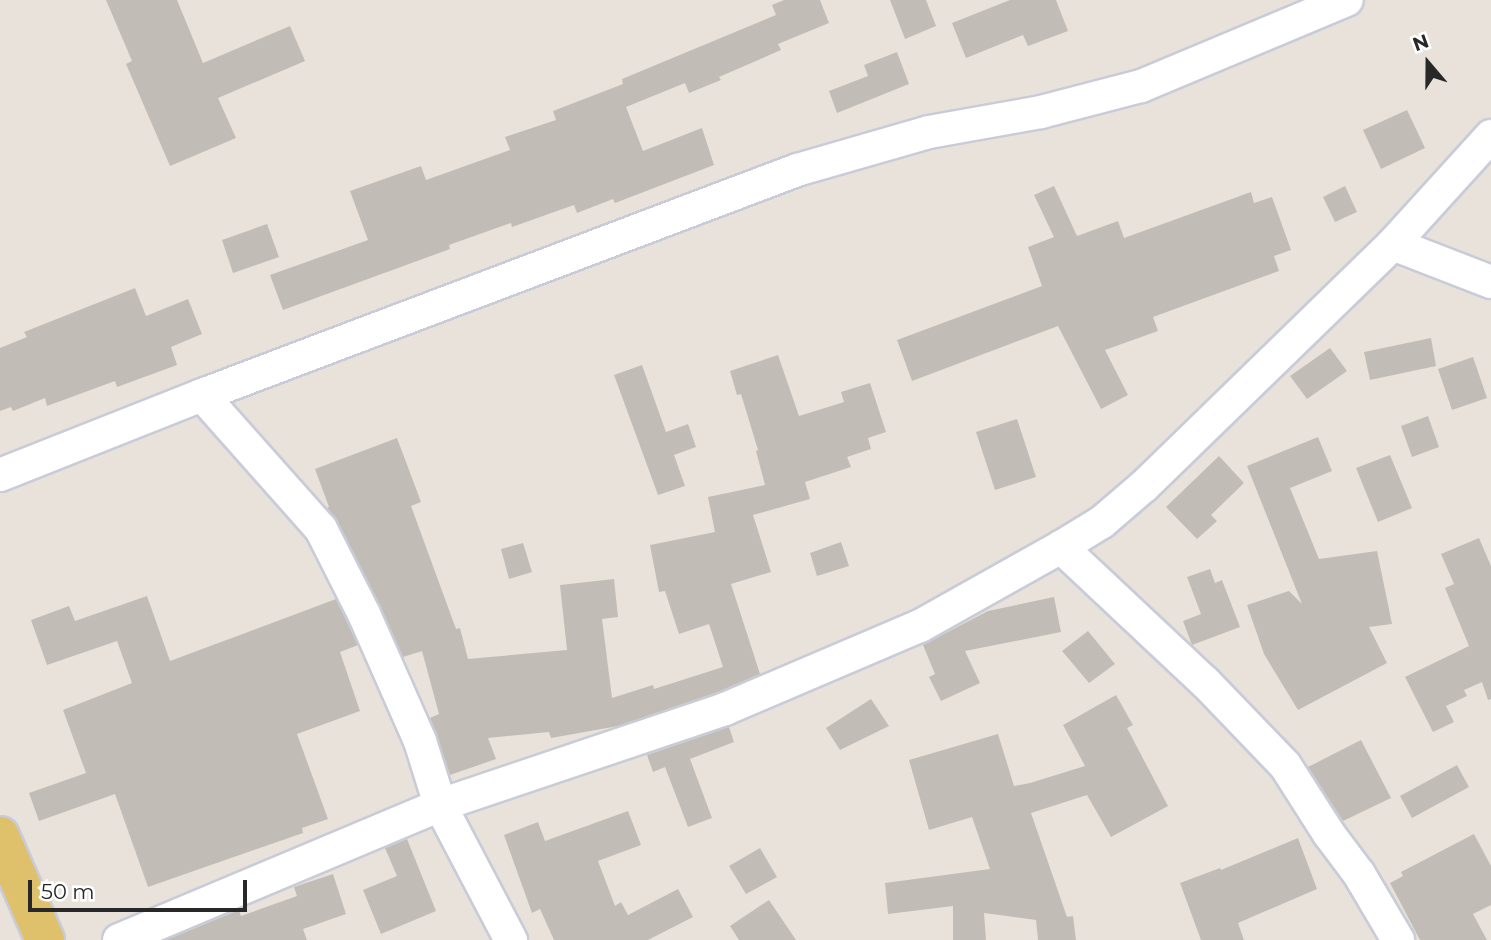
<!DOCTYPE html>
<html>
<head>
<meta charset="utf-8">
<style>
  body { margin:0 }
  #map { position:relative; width:1491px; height:940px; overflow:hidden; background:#e8e2db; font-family:Montserrat,sans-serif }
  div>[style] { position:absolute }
  .building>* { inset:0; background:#c1bdb6 }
  .roads { filter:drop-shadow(2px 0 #c9ccd8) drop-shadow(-2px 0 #c9ccd8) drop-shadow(0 2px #c9ccd8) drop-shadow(0 -2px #c9ccd8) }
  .minor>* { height:32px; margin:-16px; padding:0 16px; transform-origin:16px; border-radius:16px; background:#fff }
  .major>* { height:38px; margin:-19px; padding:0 19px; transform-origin:19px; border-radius:19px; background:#dec16a }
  span { translate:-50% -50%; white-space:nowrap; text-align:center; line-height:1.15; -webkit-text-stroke:5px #fff; paint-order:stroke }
  .north { position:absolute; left:1393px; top:28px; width:70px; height:70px; -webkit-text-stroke:5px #fff; paint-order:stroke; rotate:340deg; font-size:19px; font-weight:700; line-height:28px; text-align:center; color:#282828 }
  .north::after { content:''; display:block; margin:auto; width:24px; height:32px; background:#282828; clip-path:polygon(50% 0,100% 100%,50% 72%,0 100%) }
  .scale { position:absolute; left:28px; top:880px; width:219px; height:32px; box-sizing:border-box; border:4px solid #282828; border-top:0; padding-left:9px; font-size:21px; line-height:24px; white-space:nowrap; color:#282828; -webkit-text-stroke:5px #fff; paint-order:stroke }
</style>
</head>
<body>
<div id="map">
  <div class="building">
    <div style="clip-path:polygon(106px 0,177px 0,203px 63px,290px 26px,305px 61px,218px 98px,236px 138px,170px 166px,126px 64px,132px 61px)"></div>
    <div style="clip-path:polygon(784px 0,820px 0,829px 23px,778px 44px,781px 50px,719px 77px,721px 80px,689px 93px,685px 83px,626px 107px,643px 151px,702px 128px,714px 165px,615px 203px,613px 199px,577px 213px,574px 205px,512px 227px,511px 223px,449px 245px,450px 249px,283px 310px,270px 275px,368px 240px,350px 191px,421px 166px,426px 180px,510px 150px,505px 137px,556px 120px,553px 111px,623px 84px,622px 79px,776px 15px,772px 5px)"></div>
    <div style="clip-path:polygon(890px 0,926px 0,936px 26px,905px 39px)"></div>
    <div style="clip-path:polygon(1010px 0,1056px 0,1068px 31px,1028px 46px,1023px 35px,966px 58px,952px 23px)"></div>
    <div style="clip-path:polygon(897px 52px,909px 84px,837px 113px,829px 91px,868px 76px,864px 65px)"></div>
    <div style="clip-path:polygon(1407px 110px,1425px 148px,1381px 169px,1363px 130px)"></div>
    <div style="clip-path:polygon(1054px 186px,1077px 236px,1118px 221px,1124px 238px,1251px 192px,1254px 203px,1272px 197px,1291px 250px,1274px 256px,1279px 271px,1153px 317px,1158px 331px,1105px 350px,1128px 395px,1101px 409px,1058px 326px,912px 381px,897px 340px,1042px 286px,1028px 247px,1054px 237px,1034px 195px)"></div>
    <div style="clip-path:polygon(1345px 186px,1357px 212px,1335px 222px,1323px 197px)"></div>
    <div style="clip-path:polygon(267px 224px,279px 257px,233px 273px,222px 240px)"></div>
    <div style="clip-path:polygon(135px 288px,146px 316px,188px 299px,202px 334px,171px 347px,177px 365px,117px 387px,115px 381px,47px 406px,45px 398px,13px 411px,11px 407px,0 411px,0 348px,27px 337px,24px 332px)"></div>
    <div style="clip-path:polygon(1431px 338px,1436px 366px,1370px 380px,1364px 352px)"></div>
    <div style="clip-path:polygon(1330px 348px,1347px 371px,1307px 399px,1290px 376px)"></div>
    <div style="clip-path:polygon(778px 355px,799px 416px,844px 402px,841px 392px,870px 383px,886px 432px,868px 438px,871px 449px,847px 457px,851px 467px,805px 482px,810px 499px,753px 515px,771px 572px,731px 584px,760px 674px,718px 692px,618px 726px,551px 738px,549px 732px,488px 738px,496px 759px,450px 775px,430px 718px,439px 714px,422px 651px,403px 657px,337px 521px,327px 508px,329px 507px,315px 469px,397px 438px,421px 502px,411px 506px,456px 629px,460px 628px,468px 659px,567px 650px,560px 585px,614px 579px,618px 617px,602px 619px,612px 698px,653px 685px,654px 689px,723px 667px,709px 624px,679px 634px,665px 591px,659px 592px,650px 545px,715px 532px,708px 497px,765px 485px,756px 451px,758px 450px,741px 394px,737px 395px,730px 371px)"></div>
    <div style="clip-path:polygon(1473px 357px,1487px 398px,1452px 410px,1438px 369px)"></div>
    <div style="clip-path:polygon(642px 365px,666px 432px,688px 424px,696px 447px,674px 455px,685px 486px,658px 495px,614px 375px)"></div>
    <div style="clip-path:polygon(1428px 416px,1439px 447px,1412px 457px,1401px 426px)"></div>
    <div style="clip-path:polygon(1017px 419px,1036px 477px,995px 490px,976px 432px)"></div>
    <div style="clip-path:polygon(1318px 437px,1332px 471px,1290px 488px,1319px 559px,1377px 551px,1392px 624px,1369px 627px,1387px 663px,1298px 710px,1264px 654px,1247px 605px,1289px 591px,1302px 604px,1247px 466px)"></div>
    <div style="clip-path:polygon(1390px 455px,1412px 508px,1378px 522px,1356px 468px)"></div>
    <div style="clip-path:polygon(1219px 456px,1244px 483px,1211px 515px,1217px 521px,1197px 539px,1166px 507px)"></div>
    <div style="clip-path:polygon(1479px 538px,1491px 566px,1491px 699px,1488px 700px,1482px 682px,1464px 690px,1467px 696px,1446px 706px,1454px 722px,1433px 732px,1405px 677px,1469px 646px,1445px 588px,1454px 584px,1441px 554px)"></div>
    <div style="clip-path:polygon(841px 542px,849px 566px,817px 576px,810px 553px)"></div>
    <div style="clip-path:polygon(523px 543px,532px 572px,509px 579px,501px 549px)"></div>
    <div style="clip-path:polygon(1210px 569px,1215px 583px,1222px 580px,1240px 627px,1192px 645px,1183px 621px,1201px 614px,1187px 577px)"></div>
    <div style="clip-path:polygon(147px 596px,170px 661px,336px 599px,358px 645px,340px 652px,360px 711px,297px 734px,328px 819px,302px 828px,303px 833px,148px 887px,115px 794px,39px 821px,29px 793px,86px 773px,63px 710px,132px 683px,117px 641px,47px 665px,31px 620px,69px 606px,75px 621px)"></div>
    <div style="clip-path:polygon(1054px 597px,1061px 632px,965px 651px,980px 683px,941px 701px,929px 677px,935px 674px,923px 645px,988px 611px)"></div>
    <div style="clip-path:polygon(1088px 631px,1115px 664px,1089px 683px,1062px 651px)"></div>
    <div style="clip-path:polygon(1116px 695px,1133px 725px,1127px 728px,1168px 806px,1111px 837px,1087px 795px,1031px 813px,1067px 917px,1073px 916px,1076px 940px,1038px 940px,1036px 920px,984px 913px,986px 940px,953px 940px,953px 906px,888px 914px,885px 883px,990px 869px,972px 817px,929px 830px,909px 760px,998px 734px,1014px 786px,1030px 783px,1085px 766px,1063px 725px)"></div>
    <div style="clip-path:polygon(871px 699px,889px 726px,840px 750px,826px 728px)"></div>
    <div style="clip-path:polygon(729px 727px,734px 742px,690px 759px,712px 818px,688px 827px,665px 767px,653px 772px,647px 755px)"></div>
    <div style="clip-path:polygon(1361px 740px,1391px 798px,1343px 821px,1308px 767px)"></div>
    <div style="clip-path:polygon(1457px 765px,1469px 787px,1412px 818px,1400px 796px)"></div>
    <div style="clip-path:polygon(628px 811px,641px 845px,598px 861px,615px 906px,621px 902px,628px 915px,678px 889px,693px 917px,648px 940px,554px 940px,540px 909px,532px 913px,504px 835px,538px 822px,545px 841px)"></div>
    <div style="clip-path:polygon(1474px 834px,1491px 866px,1491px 905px,1473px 914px,1487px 940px,1420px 940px,1390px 883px,1403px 876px,1401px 872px)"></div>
    <div style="clip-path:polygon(1298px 838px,1317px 889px,1238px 923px,1244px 940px,1201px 940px,1180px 883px,1220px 868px,1221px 870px)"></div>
    <div style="clip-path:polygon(407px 839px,436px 911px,381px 934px,363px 890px,397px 876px,385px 848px)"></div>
    <div style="clip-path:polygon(760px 848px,777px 877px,746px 894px,729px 866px)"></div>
    <div style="clip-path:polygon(333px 874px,346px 914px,303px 929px,307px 940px,166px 940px,239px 910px,241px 916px,297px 896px,294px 887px)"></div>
    <div style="clip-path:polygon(769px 900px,796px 940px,739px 940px,730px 926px)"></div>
  </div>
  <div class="roads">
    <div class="minor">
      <div style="left:1393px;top:244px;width:105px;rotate:21.2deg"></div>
      <div style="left:202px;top:395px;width:179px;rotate:48.4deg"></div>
      <div style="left:321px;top:529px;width:95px;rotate:63.2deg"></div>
      <div style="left:364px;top:614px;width:139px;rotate:66.2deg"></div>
      <div style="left:420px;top:741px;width:67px;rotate:72.6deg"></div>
      <div style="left:440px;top:805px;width:153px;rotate:62.3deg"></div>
      <div style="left:0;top:475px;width:217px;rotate:-21.6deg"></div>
      <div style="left:202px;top:395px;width:636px;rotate:-20.71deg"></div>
      <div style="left:797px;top:170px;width:137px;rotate:-16.1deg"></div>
      <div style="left:929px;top:132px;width:114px;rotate:-10.1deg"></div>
      <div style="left:1041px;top:112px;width:103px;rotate:-14.6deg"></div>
      <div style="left:1141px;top:86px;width:223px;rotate:-22.7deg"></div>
      <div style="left:1061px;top:547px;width:197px;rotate:43.2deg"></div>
      <div style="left:1205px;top:682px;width:115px;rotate:46.1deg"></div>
      <div style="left:1285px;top:765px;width:82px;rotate:57.5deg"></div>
      <div style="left:1329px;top:834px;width:50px;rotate:53.1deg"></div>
      <div style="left:1359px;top:874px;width:77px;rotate:59.4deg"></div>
      <div style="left:119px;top:940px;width:348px;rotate:-22.8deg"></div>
      <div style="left:440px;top:805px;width:301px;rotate:-18.6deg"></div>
      <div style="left:725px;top:709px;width:212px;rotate:-23.1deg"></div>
      <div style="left:920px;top:626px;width:162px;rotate:-29.3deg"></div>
      <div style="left:1061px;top:547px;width:48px;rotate:-31.4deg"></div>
      <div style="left:1102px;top:522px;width:55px;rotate:-40.6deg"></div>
      <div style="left:1144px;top:486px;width:347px;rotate:-44.2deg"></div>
      <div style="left:1393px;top:244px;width:146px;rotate:-47.8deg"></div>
    </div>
    <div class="major">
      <div style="left:0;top:836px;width:113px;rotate:66.6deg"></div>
    </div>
  </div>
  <div class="north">N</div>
  <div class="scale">50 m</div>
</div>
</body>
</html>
